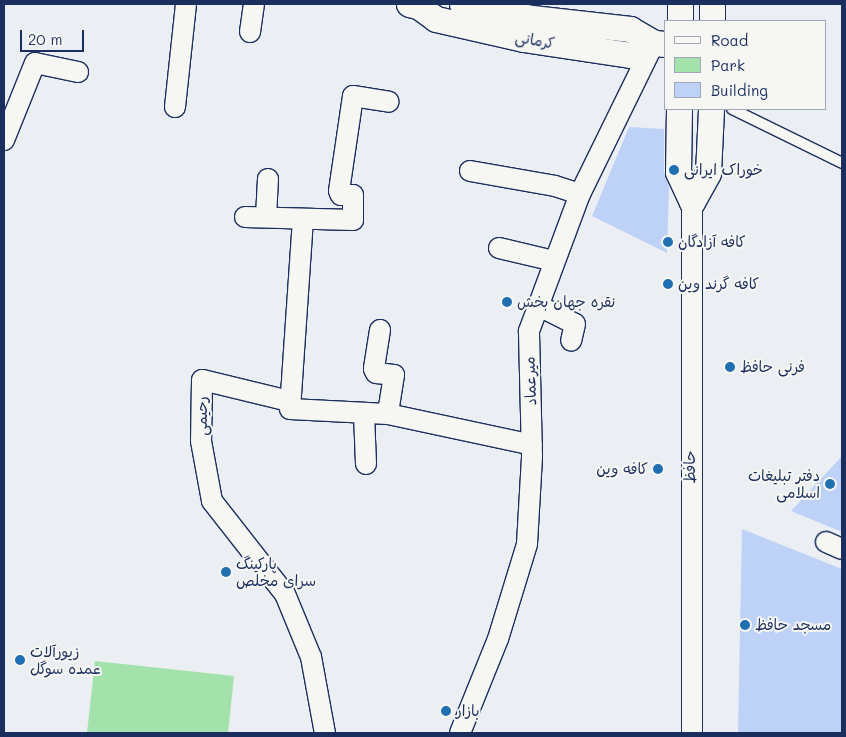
<!DOCTYPE html>
<html>
<head>
<meta charset="utf-8">
<style>
  body { margin:0 }
  #map { position:relative; width:846px; height:737px; overflow:hidden; background:#ebeff3; font-family:Mali,"Playpen Sans Arabic",sans-serif }
  div>[style] { position:absolute }
  .green>* { inset:0; background:#a3e2aa }
  .building>* { inset:0; background:#bed2f7 }
  .roads { filter:drop-shadow(1px 0 #1b2f5e) drop-shadow(-1px 0 #1b2f5e) drop-shadow(0 1px #1b2f5e) drop-shadow(0 -1px #1b2f5e) }
  .service>* { height:10px; margin:-5px; padding:0 5px; transform-origin:5px; border-radius:5px; background:#f6f6f2 }
  .minor>* { height:20px; margin:-10px; padding:0 10px; transform-origin:10px; border-radius:10px; background:#f6f6f2 }
  .tertiary>* { height:25px; margin:-12.5px; padding:0 12.5px; transform-origin:12.5px; border-radius:12.5px; background:#f6f6f2 }
  .dots>* { width:14px; height:14px; translate:-50% -50%; box-sizing:border-box; border:2px solid #f6f6f2; border-radius:50% }
  span { translate:-50% -50%; white-space:nowrap; text-align:center; line-height:1.15; -webkit-text-stroke:4px #f6f6f2; paint-order:stroke }
  .street-label { font-size:15px; color:#1b2f5e }
  .poi-label { font-size:15px; color:#1b2f5e }
  .left { translate:0 -50%; text-align:left }
  .right { translate:-100% -50%; text-align:right }
  .frame { position:absolute; inset:0; border:5px solid #1b2f5e; pointer-events:none }
  .legend { position:absolute; left:664px; top:20px; width:162px; height:90px; box-sizing:border-box; background:#f6f6f2; border:1px solid #9ea6b7; margin:0; padding:6px 9px; list-style:none; font-size:15px; color:#1b2f5e }
  .legend li { display:flex; align-items:center; gap:10px; height:25px }
  .legend b { width:25px; border:1px solid #9ea6b7 }
  .scale { position:absolute; left:20px; top:30px; width:64px; height:22px; box-sizing:border-box; border:2px solid #1b2f5e; border-top:0; padding-left:6px; font-size:15px; line-height:18px; white-space:nowrap; color:#1b2f5e; -webkit-text-stroke:4px #f6f6f2; paint-order:stroke }
</style>
</head>
<body>
<div id="map">
  <div class="green">
    <div style="clip-path:polygon(95px 661px,234px 676px,228px 733px,87px 733px)"></div>
  </div>
  <div class="building">
    <div style="clip-path:polygon(629px 127px,664px 129px,664px 172px,669px 187px,667px 253px,592px 216px)"></div>
    <div style="clip-path:polygon(842px 456px,842px 532px,791px 511px)"></div>
    <div style="clip-path:polygon(742px 529px,842px 569px,842px 733px,738px 733px)"></div>
  </div>
  <div class="roads">
    <div class="service">
      <div style="left:732px;top:109px;width:123px;rotate:26.1deg"></div>
    </div>
    <div class="minor">
      <div style="left:250px;top:32px;width:28px;rotate:-82deg"></div>
      <div style="left:175px;top:107px;width:104px;rotate:-83.9deg"></div>
      <div style="left:4px;top:140px;width:83px;rotate:-68.1deg"></div>
      <div style="left:35px;top:63px;width:44px;rotate:11.8deg"></div>
      <div style="left:470px;top:171px;width:86px;rotate:10deg"></div>
      <div style="left:555px;top:186px;width:26px;rotate:18deg"></div>
      <div style="left:245px;top:217px;width:108px;rotate:1.6deg"></div>
      <div style="left:353px;top:220px;width:25px;rotate:-90deg"></div>
      <div style="left:353px;top:195px;width:12px;rotate:180deg"></div>
      <div style="left:341px;top:195px;width:4px;rotate:-117deg"></div>
      <div style="left:339px;top:191px;width:96px;rotate:-81.6deg"></div>
      <div style="left:353px;top:96px;width:36px;rotate:9deg"></div>
      <div style="left:266px;top:217px;width:38px;rotate:-87deg"></div>
      <div style="left:303px;top:219px;width:190px;rotate:93.9deg"></div>
      <div style="left:290px;top:409px;width:98px;rotate:2.9deg"></div>
      <div style="left:388px;top:414px;width:147px;rotate:12.1deg"></div>
      <div style="left:499px;top:248px;width:57px;rotate:13.3deg"></div>
      <div style="left:537px;top:305px;width:42px;rotate:26.6deg"></div>
      <div style="left:575px;top:324px;width:17px;rotate:103deg"></div>
      <div style="left:380px;top:330px;width:39px;rotate:99deg"></div>
      <div style="left:374px;top:369px;width:4px;rotate:63deg"></div>
      <div style="left:376px;top:373px;width:18px;rotate:6deg"></div>
      <div style="left:394px;top:375px;width:39px;rotate:99deg"></div>
      <div style="left:289px;top:401px;width:89px;rotate:-166.4deg"></div>
      <div style="left:202px;top:380px;width:61px;rotate:90.9deg"></div>
      <div style="left:201px;top:441px;width:61px;rotate:79.6deg"></div>
      <div style="left:212px;top:501px;width:118px;rotate:51.9deg"></div>
      <div style="left:285px;top:594px;width:68px;rotate:67.6deg"></div>
      <div style="left:311px;top:657px;width:77px;rotate:79.6deg"></div>
      <div style="left:364px;top:414px;width:50px;rotate:87.7deg"></div>
      <div style="left:826px;top:542px;width:17px;rotate:24deg"></div>
      <div style="left:460px;top:733px;width:101px;rotate:-68deg"></div>
      <div style="left:498px;top:639px;width:99px;rotate:-73deg"></div>
      <div style="left:527px;top:544px;width:88px;rotate:-86.7deg"></div>
      <div style="left:532px;top:456px;width:125px;rotate:-91.4deg"></div>
      <div style="left:529px;top:331px;width:146px;rotate:-69.6deg"></div>
      <div style="left:580px;top:194px;width:168px;rotate:-63.9deg"></div>
      <div style="left:692px;top:733px;width:531px;rotate:-90deg"></div>
    </div>
    <div class="tertiary">
      <div style="left:409px;top:4px;width:9px;rotate:13deg"></div>
      <div style="left:418px;top:6px;width:22px;rotate:36deg"></div>
      <div style="left:436px;top:19px;width:89px;rotate:12.9deg"></div>
      <div style="left:523px;top:39px;width:108px;rotate:8.5deg"></div>
      <div style="left:630px;top:55px;width:27px;rotate:-27deg"></div>
      <div style="left:462px;top:4px;width:71px;rotate:11.3deg"></div>
      <div style="left:532px;top:18px;width:99px;rotate:6.4deg"></div>
      <div style="left:630px;top:29px;width:28px;rotate:30deg"></div>
      <div style="left:654px;top:43px;width:11px;rotate:5deg"></div>
      <div style="left:680px;top:21px;width:17px;rotate:-90deg"></div>
      <div style="left:712px;top:21px;width:17px;rotate:-90deg"></div>
      <div style="left:679px;top:109px;width:63px;rotate:90.9deg"></div>
      <div style="left:678px;top:172px;width:33px;rotate:65deg"></div>
      <div style="left:692px;top:202px;width:33px;rotate:-61deg"></div>
      <div style="left:708px;top:173px;width:64px;rotate:-87.3deg"></div>
    </div>
  </div>
  <div class="dots">
    <div style="left:674px;top:170px;background:#1f6fb2"></div>
    <div style="left:668px;top:242px;background:#1f6fb2"></div>
    <div style="left:668px;top:284px;background:#1f6fb2"></div>
    <div style="left:507px;top:302px;background:#1f6fb2"></div>
    <div style="left:730px;top:367px;background:#1f6fb2"></div>
    <div style="left:658px;top:469px;background:#1f6fb2"></div>
    <div style="left:830px;top:484px;background:#1f6fb2"></div>
    <div style="left:226px;top:572px;background:#1f6fb2"></div>
    <div style="left:745px;top:625px;background:#1f6fb2"></div>
    <div style="left:20px;top:660px;background:#1f6fb2"></div>
    <div style="left:446px;top:711px;background:#1f6fb2"></div>
  </div>
  <div class="street-label">
    <span style="left:535px;top:40px;rotate:10deg">کرمانی</span>
    <span style="left:530px;top:381px;rotate:-92deg">میرعماد</span>
    <span style="left:202px;top:416px;rotate:-90deg">رحیمی</span>
    <span style="left:690px;top:467px;rotate:-90deg">حافظ</span>
  </div>
  <div class="poi-label">
    <span class="left" style="left:684px;top:170px">خوراک ایرانی</span>
    <span class="left" style="left:678px;top:242px">کافه آزادگان</span>
    <span class="left" style="left:678px;top:284px">کافه گرند وین</span>
    <span class="left" style="left:517px;top:302px">نقره جهان بخش</span>
    <span class="left" style="left:740px;top:367px">فرنی حافظ</span>
    <span class="right" style="left:648px;top:469px">کافه وین</span>
    <span class="right" style="left:820px;top:484px">دفتر تبلیغات<br>اسلامی</span>
    <span class="left" style="left:236px;top:572px">پارکینگ<br>سرای مخلص</span>
    <span class="left" style="left:755px;top:625px">مسجد حافظ</span>
    <span class="left" style="left:30px;top:660px">زیورآلات<br>عمده سوگل</span>
    <span class="left" style="left:456px;top:711px">بازار</span>
  </div>
  <div class="frame"></div>
  <ul class="legend">
  <li><b style="height:6px;background:#f6f6f2"></b>Road</li>
  <li><b style="height:14px;background:#a3e2aa"></b>Park</li>
  <li><b style="height:14px;background:#bed2f7"></b>Building</li>
  </ul>
  <div class="scale">20 m</div>
</div>
</body>
</html>
